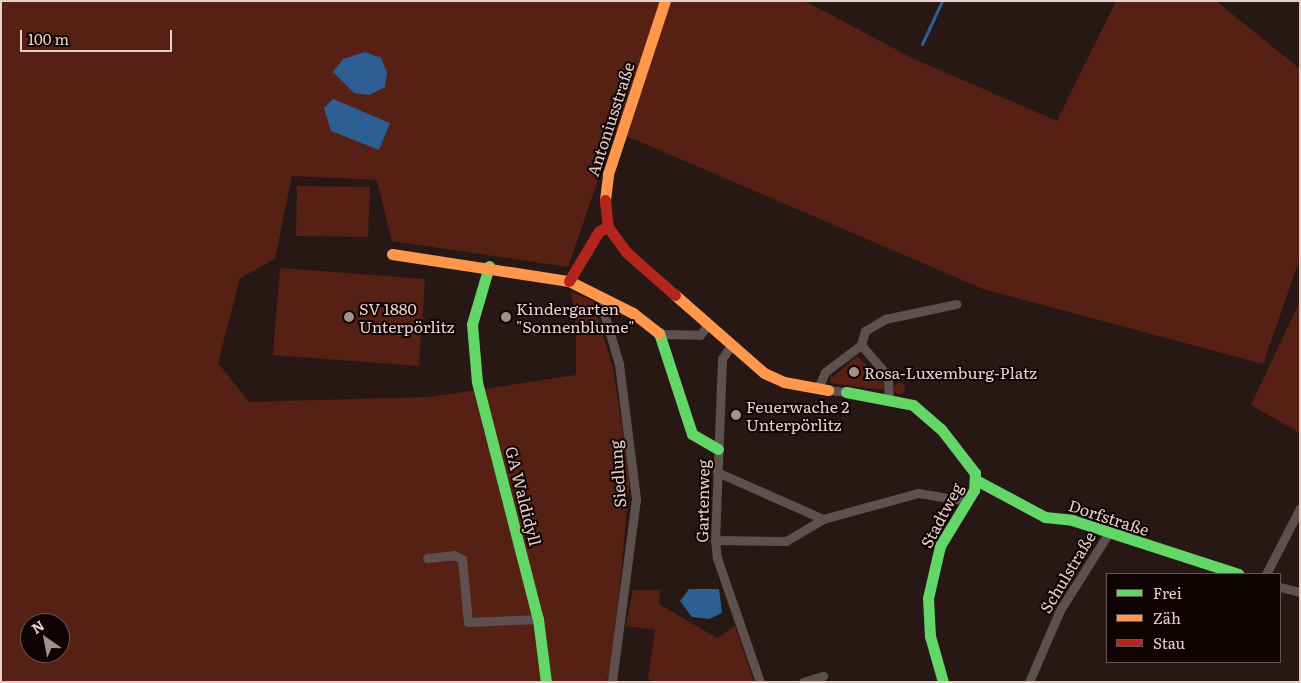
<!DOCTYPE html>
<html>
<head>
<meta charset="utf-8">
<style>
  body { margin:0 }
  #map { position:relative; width:1301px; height:683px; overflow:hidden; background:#281815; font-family:Literata,serif }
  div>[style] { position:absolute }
  .green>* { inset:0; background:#562015 }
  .round { border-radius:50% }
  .water>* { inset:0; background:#2d5f93 }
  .stream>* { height:3px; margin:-1.5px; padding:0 1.5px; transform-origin:1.5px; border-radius:1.5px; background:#2d5f93 }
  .street>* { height:9px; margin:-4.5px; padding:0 4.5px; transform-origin:4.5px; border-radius:4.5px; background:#5d504e }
  .fast>* { height:11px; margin:-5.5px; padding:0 5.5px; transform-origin:5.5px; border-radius:5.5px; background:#63d668 }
  .slow>* { height:11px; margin:-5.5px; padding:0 5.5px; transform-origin:5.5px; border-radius:5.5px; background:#ff974d }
  .jam>* { height:11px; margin:-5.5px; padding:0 5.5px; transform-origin:5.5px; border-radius:5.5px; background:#b3261e }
  .dots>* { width:14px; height:14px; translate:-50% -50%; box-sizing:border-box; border:2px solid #0f0403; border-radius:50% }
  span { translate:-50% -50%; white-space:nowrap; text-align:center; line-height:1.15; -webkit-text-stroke:4px #0f0403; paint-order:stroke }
  .street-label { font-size:16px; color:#e5d0cb }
  .poi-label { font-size:16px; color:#e5d0cb }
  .left { translate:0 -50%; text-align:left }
  .frame { position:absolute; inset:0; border:2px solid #e5d0cb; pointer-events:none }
  .legend { position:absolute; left:1106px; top:573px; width:175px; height:90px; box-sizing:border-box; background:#0f0403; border:1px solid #655653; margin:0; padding:6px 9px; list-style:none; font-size:15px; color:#e5d0cb }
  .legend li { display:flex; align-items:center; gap:10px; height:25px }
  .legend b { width:25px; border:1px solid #655653 }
  .north { position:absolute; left:20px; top:613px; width:50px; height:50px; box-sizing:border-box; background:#0f0403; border:1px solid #655653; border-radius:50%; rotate:327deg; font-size:14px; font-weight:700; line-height:20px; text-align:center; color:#e5d0cb }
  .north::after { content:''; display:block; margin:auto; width:18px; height:22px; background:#a3908b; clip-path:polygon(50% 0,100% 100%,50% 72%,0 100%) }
  .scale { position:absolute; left:20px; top:30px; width:152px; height:22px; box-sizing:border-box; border:2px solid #e5d0cb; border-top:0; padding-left:6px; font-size:15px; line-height:18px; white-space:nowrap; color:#e5d0cb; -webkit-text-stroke:4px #0f0403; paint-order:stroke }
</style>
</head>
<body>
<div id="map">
  <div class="green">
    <div style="clip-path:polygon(evenodd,1px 1px,805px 1px,914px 59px,1057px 121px,1116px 1px,1216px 1px,1300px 69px,1300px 258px,1263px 364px,983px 289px,615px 131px,568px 267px,392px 241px,377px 180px,292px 176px,275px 259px,240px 278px,218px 363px,249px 402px,429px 397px,576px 375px,576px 318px,571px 292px,593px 301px,613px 368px,630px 478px,612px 667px,606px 682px,1px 682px,1px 1px,30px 623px,60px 623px,60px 653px,30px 653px,30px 623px)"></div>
    <div style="clip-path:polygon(297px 186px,370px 187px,368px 237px,296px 236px)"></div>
    <div style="clip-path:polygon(280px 268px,425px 279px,419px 366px,273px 355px)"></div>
    <div style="clip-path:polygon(1300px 301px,1300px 433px,1251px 405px)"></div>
    <div style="clip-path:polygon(857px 356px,885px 382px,884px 390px,830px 383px,831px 370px,832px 378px)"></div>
    <div class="round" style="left:893.5px;top:382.5px;width:11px;height:11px"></div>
    <div style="clip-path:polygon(633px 590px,660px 590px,659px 604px,717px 638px,735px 626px,754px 682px,652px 682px,648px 678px,655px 630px,626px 626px)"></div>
  </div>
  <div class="water">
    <div style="clip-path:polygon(365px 52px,381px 58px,387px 73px,385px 87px,369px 95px,354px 93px,333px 72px,343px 59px)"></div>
    <div style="clip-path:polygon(333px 99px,390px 123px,379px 150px,331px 131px,324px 108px)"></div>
    <div style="clip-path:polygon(689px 589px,719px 589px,722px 613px,709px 619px,692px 617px,680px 601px)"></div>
  </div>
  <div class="stream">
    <div style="left:922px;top:44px;width:47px;rotate:-65.1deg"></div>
  </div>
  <div class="street">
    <div style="left:599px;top:296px;width:71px;rotate:73.6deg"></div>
    <div style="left:619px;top:364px;width:136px;rotate:82.8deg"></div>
    <div style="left:636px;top:499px;width:185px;rotate:97.5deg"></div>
    <div style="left:661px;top:334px;width:39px;rotate:1deg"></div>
    <div style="left:700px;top:335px;width:11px;rotate:-52deg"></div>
    <div style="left:861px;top:345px;width:15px;rotate:-74deg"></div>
    <div style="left:865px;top:331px;width:23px;rotate:-31deg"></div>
    <div style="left:885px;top:319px;width:73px;rotate:-11.9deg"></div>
    <div style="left:861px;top:345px;width:41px;rotate:48.9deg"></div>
    <div style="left:888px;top:376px;width:23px;rotate:88deg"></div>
    <div style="left:730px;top:347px;width:14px;rotate:124deg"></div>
    <div style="left:722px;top:359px;width:181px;rotate:92.2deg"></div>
    <div style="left:715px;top:540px;width:18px;rotate:84deg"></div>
    <div style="left:717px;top:558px;width:131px;rotate:70.9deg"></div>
    <div style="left:818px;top:388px;width:17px;rotate:-66deg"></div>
    <div style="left:825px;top:372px;width:45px;rotate:-36.9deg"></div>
    <div style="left:828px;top:390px;width:18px;rotate:6deg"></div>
    <div style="left:717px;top:472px;width:116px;rotate:23.9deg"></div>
    <div style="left:715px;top:540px;width:71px;rotate:0.8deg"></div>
    <div style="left:786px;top:541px;width:43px;rotate:-30.7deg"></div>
    <div style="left:823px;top:519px;width:98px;rotate:-15.3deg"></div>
    <div style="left:918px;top:493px;width:50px;rotate:9.3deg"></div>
    <div style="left:427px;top:558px;width:27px;rotate:-6deg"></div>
    <div style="left:454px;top:555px;width:9px;rotate:27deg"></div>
    <div style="left:462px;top:559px;width:63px;rotate:84.6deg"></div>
    <div style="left:468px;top:622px;width:70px;rotate:-2.5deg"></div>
    <div style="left:1266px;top:574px;width:74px;rotate:-62.7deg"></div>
    <div style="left:1280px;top:587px;width:21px;rotate:14deg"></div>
    <div style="left:803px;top:682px;width:21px;rotate:-17deg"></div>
    <div style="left:1029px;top:682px;width:78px;rotate:-66.7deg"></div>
    <div style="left:1060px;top:610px;width:90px;rotate:-57.7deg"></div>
  </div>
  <div class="fast">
    <div style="left:489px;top:266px;width:60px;rotate:106.3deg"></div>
    <div style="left:472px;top:324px;width:58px;rotate:85.1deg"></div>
    <div style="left:477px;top:382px;width:245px;rotate:75.6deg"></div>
    <div style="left:538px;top:619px;width:64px;rotate:82.8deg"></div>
    <div style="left:659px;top:333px;width:106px;rotate:71.9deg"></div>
    <div style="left:692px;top:434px;width:30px;rotate:30deg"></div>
    <div style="left:846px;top:392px;width:68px;rotate:11deg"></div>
    <div style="left:913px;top:405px;width:37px;rotate:41deg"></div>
    <div style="left:941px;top:429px;width:56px;rotate:52.3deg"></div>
    <div style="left:975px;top:473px;width:17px;rotate:93deg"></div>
    <div style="left:974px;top:490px;width:66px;rotate:121.3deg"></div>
    <div style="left:940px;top:546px;width:53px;rotate:103deg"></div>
    <div style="left:928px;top:598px;width:38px;rotate:87deg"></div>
    <div style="left:930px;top:636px;width:48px;rotate:74.2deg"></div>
    <div style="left:976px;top:480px;width:78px;rotate:28.2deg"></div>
    <div style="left:1045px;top:517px;width:27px;rotate:6deg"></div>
    <div style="left:1072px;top:520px;width:175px;rotate:18deg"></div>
  </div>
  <div class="slow">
    <div style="left:605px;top:200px;width:26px;rotate:-83deg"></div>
    <div style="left:608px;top:174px;width:182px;rotate:-71.8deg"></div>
    <div style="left:392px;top:254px;width:179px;rotate:8.7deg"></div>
    <div style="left:569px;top:281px;width:72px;rotate:26.6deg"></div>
    <div style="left:633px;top:313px;width:33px;rotate:38deg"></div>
    <div style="left:675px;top:295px;width:118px;rotate:41.2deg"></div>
    <div style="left:764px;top:373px;width:22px;rotate:24deg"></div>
    <div style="left:784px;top:382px;width:45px;rotate:10.3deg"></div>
  </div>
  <div class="jam">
    <div style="left:605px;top:200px;width:27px;rotate:84deg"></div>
    <div style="left:608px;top:227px;width:31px;rotate:54deg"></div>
    <div style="left:626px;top:252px;width:65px;rotate:41.3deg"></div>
    <div style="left:569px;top:281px;width:58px;rotate:-59deg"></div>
    <div style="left:599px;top:231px;width:10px;rotate:-24deg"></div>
  </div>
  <div class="dots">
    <div style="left:349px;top:317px;background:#a3908b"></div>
    <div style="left:506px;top:317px;background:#a3908b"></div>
    <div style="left:854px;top:372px;background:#a3908b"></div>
    <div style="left:736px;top:415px;background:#a3908b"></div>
  </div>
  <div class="street-label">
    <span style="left:610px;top:119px;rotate:-72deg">Antoniusstraße</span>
    <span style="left:617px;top:474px;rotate:-94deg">Siedlung</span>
    <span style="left:524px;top:496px;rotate:76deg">GA Waldidyll</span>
    <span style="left:702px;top:501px;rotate:-89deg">Gartenweg</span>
    <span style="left:941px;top:515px;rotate:-62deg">Stadtweg</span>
    <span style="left:1109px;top:517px;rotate:18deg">Dorfstraße</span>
    <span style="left:1067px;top:572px;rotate:-59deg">Schulstraße</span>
  </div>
  <div class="poi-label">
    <span class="left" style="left:359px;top:317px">SV 1880<br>Unterpörlitz</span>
    <span class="left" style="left:516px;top:317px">Kindergarten<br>"Sonnenblume"</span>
    <span class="left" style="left:864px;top:372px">Rosa-Luxemburg-Platz</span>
    <span class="left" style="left:746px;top:415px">Feuerwache 2<br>Unterpörlitz</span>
  </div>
  <div class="frame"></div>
  <ul class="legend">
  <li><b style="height:6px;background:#63d668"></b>Frei</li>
  <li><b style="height:6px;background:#ff974d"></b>Zäh</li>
  <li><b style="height:6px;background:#b3261e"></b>Stau</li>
  </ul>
  <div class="north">N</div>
  <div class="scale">100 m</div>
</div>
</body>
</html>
